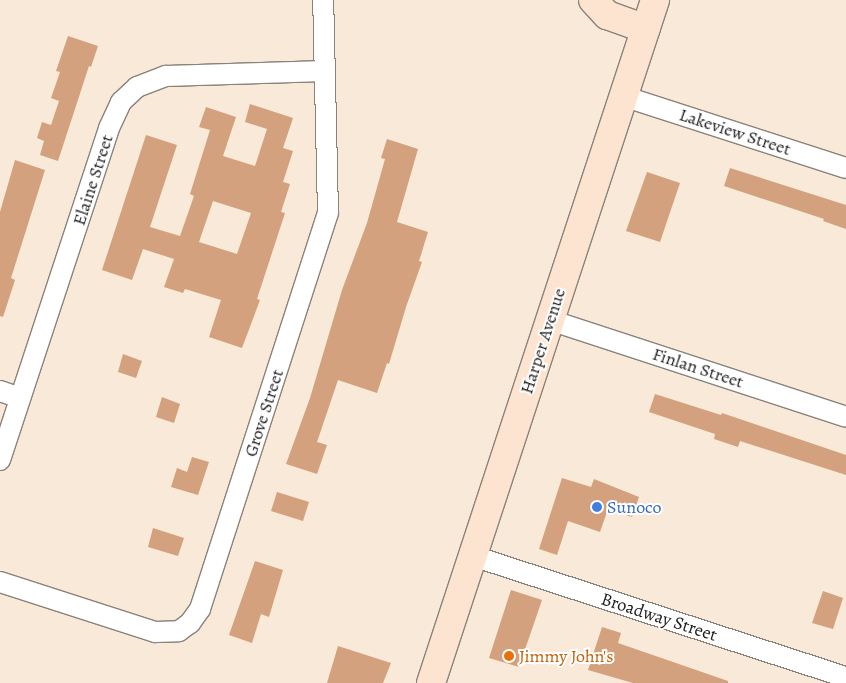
<!DOCTYPE html>
<html>
<head>
<meta charset="utf-8">
<style>
  body { margin:0 }
  #map { position:relative; width:846px; height:683px; overflow:hidden; background:#f9e9d8; font-family:Alegreya,serif }
  div>[style] { position:absolute }
  .building>* { inset:0; background:#d3a17d }
  .roads { filter:drop-shadow(1px 0 #8a827a) drop-shadow(-1px 0 #8a827a) drop-shadow(0 1px #8a827a) drop-shadow(0 -1px #8a827a) }
  .minor>* { height:20px; margin:-10px; padding:0 10px; transform-origin:10px; border-radius:10px; background:#fff }
  .secondary>* { height:28px; margin:-14px; padding:0 14px; transform-origin:14px; border-radius:14px; background:#fde4d1 }
  .dots>* { width:14px; height:14px; translate:-50% -50%; box-sizing:border-box; border:2px solid #fff; border-radius:50% }
  span { translate:-50% -50%; white-space:nowrap; text-align:center; line-height:1.15; -webkit-text-stroke:4px #fff; paint-order:stroke }
  .street-label { font-size:18px; color:#1c1c1c }
  .shop-label { font-size:18px; color:#366cbe }
  .left { translate:0 -50%; text-align:left }
  .food-label { font-size:18px; color:#c56008 }
</style>
</head>
<body>
<div id="map">
  <div class="building">
    <div style="clip-path:polygon(68px 36px,98px 46px,91px 67px,89px 66px,58px 161px,40px 155px,44px 141px,37px 138px,42px 122px,51px 125px,59px 101px,51px 98px,60px 72px,56px 71px)"></div>
    <div style="clip-path:polygon(evenodd,250px 104px,293px 118px,283px 148px,293px 151px,283px 182px,290px 184px,281px 212px,285px 213px,257px 299px,260px 300px,242px 348px,209px 337px,221px 300px,185px 289px,183px 293px,164px 287px,174px 259px,143px 249px,132px 280px,102px 270px,146px 135px,177px 145px,150px 227px,180px 236px,194px 196px,190px 194px,210px 130px,199px 127px,206px 107px,236px 117px,223px 156px,255px 166px,267px 129px,245px 122px,250px 104px,213px 201px,251px 213px,237px 254px,199px 242px,213px 201px)"></div>
    <div style="clip-path:polygon(387px 139px,418px 149px,397px 222px,428px 232px,419px 261px,422px 262px,406px 307px,389px 364px,387px 363px,377px 393px,338px 380px,317px 442px,327px 445px,317px 474px,286px 464px,310px 398px,342px 290px,367px 223px,385px 159px,381px 158px)"></div>
    <div style="clip-path:polygon(15px 160px,45px 170px,11px 278px,15px 280px,3px 317px,0 316px,0 212px)"></div>
    <div style="clip-path:polygon(730px 168px,846px 205px,846px 229px,823px 221px,824px 219px,724px 186px)"></div>
    <div style="clip-path:polygon(647px 172px,680px 183px,660px 242px,626px 231px)"></div>
    <div style="clip-path:polygon(123px 354px,142px 361px,136px 378px,118px 372px)"></div>
    <div style="clip-path:polygon(655px 394px,721px 415px,722px 413px,846px 455px,846px 475px,740px 441px,738px 447px,714px 439px,715px 434px,649px 412px)"></div>
    <div style="clip-path:polygon(162px 397px,180px 404px,174px 423px,156px 417px)"></div>
    <div style="clip-path:polygon(192px 457px,209px 462px,198px 495px,171px 487px,177px 468px,187px 472px)"></div>
    <div style="clip-path:polygon(562px 478px,591px 487px,594px 479px,639px 497px,632px 517px,608px 509px,600px 532px,568px 521px,557px 555px,539px 549px)"></div>
    <div style="clip-path:polygon(277px 492px,309px 502px,303px 521px,271px 511px)"></div>
    <div style="clip-path:polygon(153px 528px,184px 538px,178px 556px,148px 547px)"></div>
    <div style="clip-path:polygon(255px 561px,283px 570px,269px 617px,261px 614px,252px 643px,229px 635px)"></div>
    <div style="clip-path:polygon(511px 590px,542px 600px,519px 667px,489px 658px)"></div>
    <div style="clip-path:polygon(823px 591px,843px 598px,833px 629px,812px 623px)"></div>
    <div style="clip-path:polygon(602px 627px,621px 633px,618px 643px,728px 681px,728px 683px,633px 683px,588px 670px)"></div>
    <div style="clip-path:polygon(338px 646px,391px 663px,383px 683px,327px 683px)"></div>
  </div>
  <div class="roads">
    <div class="minor">
      <div style="left:623px;top:96px;width:234px;rotate:17.9deg"></div>
      <div style="left:550px;top:320px;width:311px;rotate:18.1deg"></div>
      <div style="left:0;top:391px;width:21px;rotate:19deg"></div>
      <div style="left:0;top:460px;width:349px;rotate:-71.8deg"></div>
      <div style="left:109px;top:128px;width:29px;rotate:-65deg"></div>
      <div style="left:121px;top:102px;width:22px;rotate:-43deg"></div>
      <div style="left:137px;top:87px;width:31px;rotate:-21deg"></div>
      <div style="left:166px;top:76px;width:159px;rotate:-1.8deg"></div>
      <div style="left:473px;top:556px;width:392px;rotate:18deg"></div>
      <div style="left:0;top:582px;width:163px;rotate:17.9deg"></div>
      <div style="left:155px;top:632px;width:24px;rotate:-2deg"></div>
      <div style="left:179px;top:631px;width:14px;rotate:-36deg"></div>
      <div style="left:190px;top:623px;width:17px;rotate:-54deg"></div>
      <div style="left:200px;top:609px;width:416px;rotate:-72.1deg"></div>
      <div style="left:328px;top:213px;width:213px;rotate:-91.3deg"></div>
    </div>
    <div class="secondary">
      <div style="left:593px;top:0;width:21px;rotate:47deg"></div>
      <div style="left:607px;top:15px;width:41px;rotate:19.7deg"></div>
      <div style="left:431px;top:683px;width:719px;rotate:-71.84deg"></div>
    </div>
  </div>
  <div class="dots">
    <div style="left:597px;top:507px;background:#3f7fe0"></div>
    <div style="left:509px;top:656px;background:#e8710a"></div>
  </div>
  <div class="street-label">
    <span style="left:735px;top:132px;rotate:18deg">Lakeview Street</span>
    <span style="left:93px;top:180px;rotate:-72deg">Elaine Street</span>
    <span style="left:543px;top:341px;rotate:-72deg">Harper Avenue</span>
    <span style="left:698px;top:368px;rotate:18deg">Finlan Street</span>
    <span style="left:264px;top:413px;rotate:-72deg">Grove Street</span>
    <span style="left:659px;top:617px;rotate:18deg">Broadway Street</span>
  </div>
  <div class="shop-label">
    <span class="left" style="left:607px;top:507px">Sunoco</span>
  </div>
  <div class="food-label">
    <span class="left" style="left:519px;top:656px">Jimmy John's</span>
  </div>
</div>
</body>
</html>
